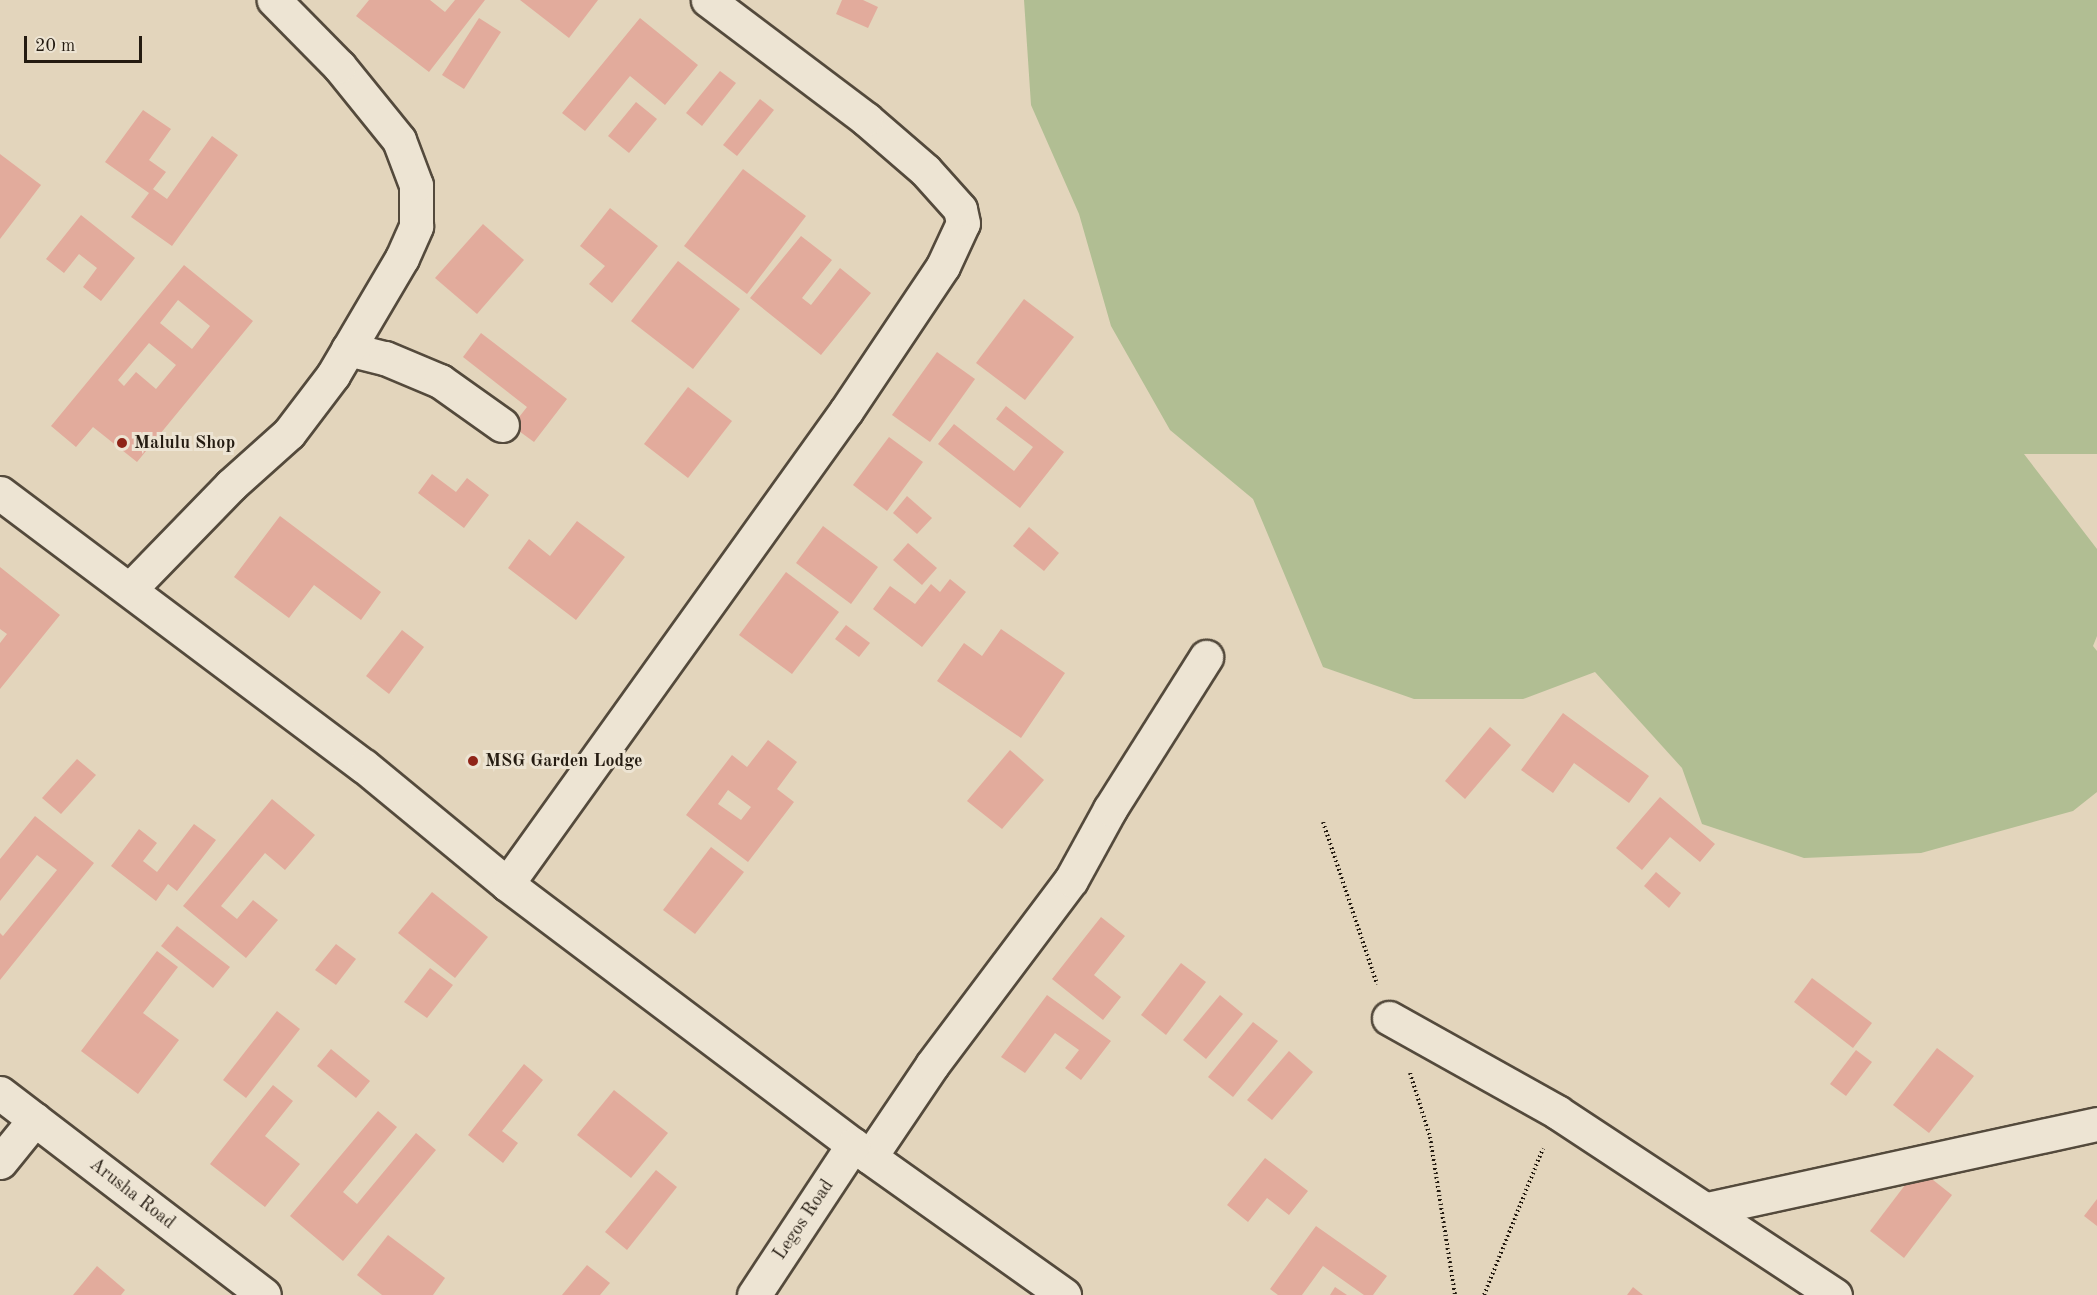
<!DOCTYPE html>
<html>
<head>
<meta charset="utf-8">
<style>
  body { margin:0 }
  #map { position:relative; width:2097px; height:1295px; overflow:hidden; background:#e3d5bc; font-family:"Old Standard TT",serif }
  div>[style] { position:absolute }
  .green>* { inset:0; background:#b1be93 }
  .building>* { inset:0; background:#e2ab9c }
  .path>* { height:4px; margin-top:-2px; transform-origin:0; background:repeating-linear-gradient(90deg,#241b11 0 1.5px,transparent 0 4.5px) }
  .roads { filter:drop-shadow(2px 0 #544a3c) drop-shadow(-2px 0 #544a3c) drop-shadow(0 2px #544a3c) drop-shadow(0 -2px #544a3c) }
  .minor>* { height:33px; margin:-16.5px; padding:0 16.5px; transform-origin:16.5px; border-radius:16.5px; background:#ede4d3 }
  .secondary>* { height:33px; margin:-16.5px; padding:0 16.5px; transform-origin:16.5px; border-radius:16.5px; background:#ede4d3 }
  .dots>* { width:16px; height:16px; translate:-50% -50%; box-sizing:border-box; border:3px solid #ede4d3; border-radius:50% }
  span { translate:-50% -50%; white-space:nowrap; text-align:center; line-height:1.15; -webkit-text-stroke:6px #ede4d3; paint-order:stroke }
  .poi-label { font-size:18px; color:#241b11; font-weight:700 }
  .left { translate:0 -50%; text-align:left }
  .street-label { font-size:18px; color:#241b11 }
  .scale { position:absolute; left:24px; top:36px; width:118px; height:27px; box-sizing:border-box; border:3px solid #241b11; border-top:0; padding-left:8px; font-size:18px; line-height:21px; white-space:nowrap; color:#241b11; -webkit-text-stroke:4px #ede4d3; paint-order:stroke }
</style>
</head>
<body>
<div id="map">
  <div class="green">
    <div style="clip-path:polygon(1024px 0,2097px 0,2097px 454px,2024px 454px,2097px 549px,2097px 636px,2093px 646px,2097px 651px,2097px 792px,2073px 811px,1921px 853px,1804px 858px,1702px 824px,1682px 768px,1595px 672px,1523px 699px,1414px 699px,1323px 667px,1253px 499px,1170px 430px,1111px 326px,1079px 214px,1031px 105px)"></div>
  </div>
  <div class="building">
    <div style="clip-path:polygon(369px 0,430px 0,445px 12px,455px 0,485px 0,429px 72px,356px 16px)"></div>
    <div style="clip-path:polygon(520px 0,598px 0,569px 38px)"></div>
    <div style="clip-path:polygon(842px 0,863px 0,878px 7px,868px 28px,836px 14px)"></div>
    <div style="clip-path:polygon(479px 18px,501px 32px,464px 89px,442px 75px)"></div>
    <div style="clip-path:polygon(640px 18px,698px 65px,665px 105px,630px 76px,585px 131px,562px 113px)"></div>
    <div style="clip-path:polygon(720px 71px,736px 83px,702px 126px,686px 113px)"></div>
    <div style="clip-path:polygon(760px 99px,774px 110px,737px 156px,723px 145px)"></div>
    <div style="clip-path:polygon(636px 102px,657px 119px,629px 153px,608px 136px)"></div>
    <div style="clip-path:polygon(143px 110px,171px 129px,149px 160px,166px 172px,153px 189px,167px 199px,212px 136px,238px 155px,172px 246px,131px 217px,149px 193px,105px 162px)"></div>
    <div style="clip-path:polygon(0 154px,41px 185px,0 239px)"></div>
    <div style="clip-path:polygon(743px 169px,806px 216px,747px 294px,684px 246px)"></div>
    <div style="clip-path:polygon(610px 208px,658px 246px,612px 303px,589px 284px,605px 266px,580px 246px)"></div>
    <div style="clip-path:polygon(81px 215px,135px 258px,101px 301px,83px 287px,97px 268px,79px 254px,64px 273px,46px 259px)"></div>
    <div style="clip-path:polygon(483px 224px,524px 260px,477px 314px,435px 278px)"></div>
    <div style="clip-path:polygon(801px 236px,832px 260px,802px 298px,811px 305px,840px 268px,871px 293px,821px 355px,750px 298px)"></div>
    <div style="clip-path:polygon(678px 261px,740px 309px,693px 369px,631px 321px)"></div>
    <div style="clip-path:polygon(evenodd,184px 265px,253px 321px,137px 462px,93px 427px,76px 447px,51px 426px,184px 265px,178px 300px,210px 326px,192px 349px,160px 323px,178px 300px,184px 265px,149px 343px,176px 365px,156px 389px,136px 372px,124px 386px,118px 380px,149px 343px)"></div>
    <div style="clip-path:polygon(1024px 299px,1074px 337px,1025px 400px,976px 363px)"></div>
    <div style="clip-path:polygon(481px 333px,567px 399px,534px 442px,512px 426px,527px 407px,463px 357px)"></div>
    <div style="clip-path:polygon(937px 352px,975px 379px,930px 442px,892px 415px)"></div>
    <div style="clip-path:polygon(688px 387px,732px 421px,688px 478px,644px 444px)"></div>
    <div style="clip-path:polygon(1006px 406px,1064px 452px,1020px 508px,938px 444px,954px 424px,1014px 471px,1033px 447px,996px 419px)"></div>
    <div style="clip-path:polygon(889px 437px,923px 462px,887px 511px,853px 485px)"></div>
    <div style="clip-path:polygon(432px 474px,456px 492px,467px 478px,489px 495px,464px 528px,418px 493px)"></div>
    <div style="clip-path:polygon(907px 496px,932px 518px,917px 534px,893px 513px)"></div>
    <div style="clip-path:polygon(280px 516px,381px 592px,361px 620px,314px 585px,289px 618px,234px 577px)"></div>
    <div style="clip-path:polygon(577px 521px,625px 557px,576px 620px,508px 568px,529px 539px,550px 556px)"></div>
    <div style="clip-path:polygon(823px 526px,878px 567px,851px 604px,796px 563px)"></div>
    <div style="clip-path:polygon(1029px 527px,1059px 553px,1044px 571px,1013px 546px)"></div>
    <div style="clip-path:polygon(908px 543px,937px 568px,922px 585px,893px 560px)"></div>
    <div style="clip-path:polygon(0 567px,60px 615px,0 689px,0 643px,7px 634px,0 629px)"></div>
    <div style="clip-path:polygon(786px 572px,839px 612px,792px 674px,739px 635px)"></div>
    <div style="clip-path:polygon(950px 579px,966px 592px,922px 647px,873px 609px,890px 586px,915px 604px,931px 584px,940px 592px)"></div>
    <div style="clip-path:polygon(846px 625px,870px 643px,859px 657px,835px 639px)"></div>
    <div style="clip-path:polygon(1001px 629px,1065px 673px,1021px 738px,937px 681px,964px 643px,982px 656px)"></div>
    <div style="clip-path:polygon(402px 630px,424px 647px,389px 694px,366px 676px)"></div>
    <div style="clip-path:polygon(1563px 713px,1649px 776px,1629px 803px,1574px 763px,1553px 793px,1521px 770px)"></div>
    <div style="clip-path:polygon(1490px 727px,1511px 745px,1465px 799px,1445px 781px)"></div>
    <div style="clip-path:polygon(evenodd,768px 740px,797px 762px,777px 789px,794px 802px,748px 862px,686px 815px,732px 755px,747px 767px,768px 740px,728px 790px,751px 807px,741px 820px,718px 804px,728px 790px)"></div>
    <div style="clip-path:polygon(1010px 750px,1044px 780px,1002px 829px,967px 801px)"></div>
    <div style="clip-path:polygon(77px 759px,96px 775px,61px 814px,42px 798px)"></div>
    <div style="clip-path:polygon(1660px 797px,1715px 844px,1700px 862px,1670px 837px,1642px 870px,1616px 848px)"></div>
    <div style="clip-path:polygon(272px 799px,315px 835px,285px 870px,265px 853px,221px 906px,237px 919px,253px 900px,278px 920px,246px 958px,183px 906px)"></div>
    <div style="clip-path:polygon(35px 816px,94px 863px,0 980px,0 933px,3px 936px,57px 870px,37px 855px,0 901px,0 859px)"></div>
    <div style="clip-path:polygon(194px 824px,216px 840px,177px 891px,168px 884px,156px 901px,111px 866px,139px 829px,157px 843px,143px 861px,157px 872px)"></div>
    <div style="clip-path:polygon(711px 847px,744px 872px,695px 934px,663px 910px)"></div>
    <div style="clip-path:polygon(1656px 872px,1681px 893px,1669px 908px,1644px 886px)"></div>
    <div style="clip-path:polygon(432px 892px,488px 937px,455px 978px,398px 933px)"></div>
    <div style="clip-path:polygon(1101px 917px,1125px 936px,1094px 975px,1121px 997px,1103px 1020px,1052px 979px)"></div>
    <div style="clip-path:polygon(177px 926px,230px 967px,213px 988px,161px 946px)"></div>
    <div style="clip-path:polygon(336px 944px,356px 959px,336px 985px,315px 970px)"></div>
    <div style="clip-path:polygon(157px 951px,178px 967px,143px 1013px,179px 1040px,138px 1094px,81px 1051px)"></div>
    <div style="clip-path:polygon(1181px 963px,1206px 982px,1166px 1035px,1141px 1015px)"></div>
    <div style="clip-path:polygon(430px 968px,453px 985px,427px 1018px,404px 1002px)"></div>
    <div style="clip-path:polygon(1812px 978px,1872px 1023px,1853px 1048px,1794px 1002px)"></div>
    <div style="clip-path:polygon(1047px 995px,1111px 1041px,1081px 1080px,1065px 1068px,1079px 1050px,1055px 1033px,1025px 1073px,1001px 1057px)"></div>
    <div style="clip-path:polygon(1220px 995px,1243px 1014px,1206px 1059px,1183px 1040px)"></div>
    <div style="clip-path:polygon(277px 1011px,300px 1029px,246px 1098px,223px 1080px)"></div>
    <div style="clip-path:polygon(1253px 1022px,1278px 1041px,1233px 1097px,1208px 1077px)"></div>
    <div style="clip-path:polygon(1937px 1048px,1974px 1076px,1929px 1133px,1893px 1105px)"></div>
    <div style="clip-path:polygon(331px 1049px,370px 1081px,356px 1098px,317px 1066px)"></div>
    <div style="clip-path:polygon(1856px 1050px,1872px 1062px,1846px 1096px,1830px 1084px)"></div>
    <div style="clip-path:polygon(1289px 1051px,1313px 1072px,1272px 1120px,1247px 1100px)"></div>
    <div style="clip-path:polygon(524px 1064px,543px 1080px,502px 1131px,518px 1143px,503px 1163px,468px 1135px)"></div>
    <div style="clip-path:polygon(273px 1085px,293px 1101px,265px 1136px,300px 1164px,265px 1207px,210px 1164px)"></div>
    <div style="clip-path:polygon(614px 1090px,668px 1133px,631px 1178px,577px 1135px)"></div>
    <div style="clip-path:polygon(378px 1111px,397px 1127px,343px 1192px,357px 1204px,416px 1133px,436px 1150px,343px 1261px,290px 1216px)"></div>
    <div style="clip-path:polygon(1265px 1158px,1308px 1191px,1289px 1215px,1267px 1198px,1248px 1222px,1227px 1205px)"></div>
    <div style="clip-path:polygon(1918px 1168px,1952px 1195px,1904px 1258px,1870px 1231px)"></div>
    <div style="clip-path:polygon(656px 1170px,677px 1187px,627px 1250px,605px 1232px)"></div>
    <div style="clip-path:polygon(2097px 1199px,2097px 1226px,2084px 1216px)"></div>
    <div style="clip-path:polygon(1316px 1226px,1387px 1276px,1373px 1295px,1364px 1295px,1323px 1266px,1302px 1295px,1278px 1295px,1270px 1289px)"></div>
    <div style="clip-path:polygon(388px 1235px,445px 1278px,433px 1295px,382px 1295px,357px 1275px)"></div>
    <div style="clip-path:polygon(587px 1265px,610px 1283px,600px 1295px,562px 1295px)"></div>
    <div style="clip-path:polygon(97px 1266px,125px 1290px,121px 1295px,73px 1295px)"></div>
    <div style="clip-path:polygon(1335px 1287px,1347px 1295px,1330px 1295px)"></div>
    <div style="clip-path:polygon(1633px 1287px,1643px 1295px,1627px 1295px)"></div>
  </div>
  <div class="path">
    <div style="left:1323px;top:822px;width:171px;rotate:71.6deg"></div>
    <div style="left:1410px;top:1073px;width:67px;rotate:72.6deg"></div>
    <div style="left:1430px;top:1137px;width:160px;rotate:81deg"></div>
    <div style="left:1484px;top:1295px;width:158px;rotate:-68.1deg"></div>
  </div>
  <div class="roads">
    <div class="minor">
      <div style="left:348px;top:349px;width:38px;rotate:14deg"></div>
      <div style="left:385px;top:358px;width:60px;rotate:22.7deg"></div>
      <div style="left:440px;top:381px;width:76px;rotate:35.4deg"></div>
      <div style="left:0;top:493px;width:455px;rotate:36.9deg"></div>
      <div style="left:364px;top:766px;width:185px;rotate:39.5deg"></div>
      <div style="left:507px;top:884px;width:433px;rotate:37deg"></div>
      <div style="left:853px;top:1145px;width:259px;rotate:35.4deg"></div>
      <div style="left:130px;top:589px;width:145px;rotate:-45.8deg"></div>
      <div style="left:231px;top:485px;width:78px;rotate:-41.9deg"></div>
      <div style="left:289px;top:433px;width:73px;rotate:-52.8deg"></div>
      <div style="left:333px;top:375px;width:136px;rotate:-59.5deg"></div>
      <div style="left:402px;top:258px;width:35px;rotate:-66deg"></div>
      <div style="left:416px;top:226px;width:41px;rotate:-90deg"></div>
      <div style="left:416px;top:185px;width:48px;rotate:-110.7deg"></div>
      <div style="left:399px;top:140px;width:95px;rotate:-129deg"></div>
      <div style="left:339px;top:66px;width:93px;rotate:-134.6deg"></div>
      <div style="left:507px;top:884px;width:582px;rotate:-54.37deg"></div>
      <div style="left:846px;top:411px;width:174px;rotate:-56.2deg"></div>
      <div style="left:943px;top:266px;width:47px;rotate:-65.1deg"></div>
      <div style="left:963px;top:223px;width:14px;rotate:-102deg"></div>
      <div style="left:960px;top:209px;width:52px;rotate:-131.9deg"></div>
      <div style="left:925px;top:170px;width:78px;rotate:-139.2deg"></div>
      <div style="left:866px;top:119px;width:198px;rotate:-143deg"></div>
      <div style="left:1389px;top:1018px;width:193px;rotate:29.2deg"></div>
      <div style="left:1557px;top:1112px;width:333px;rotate:33.4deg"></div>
      <div style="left:870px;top:1157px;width:111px;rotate:-56deg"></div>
      <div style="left:932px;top:1065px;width:231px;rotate:-53.1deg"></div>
      <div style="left:1071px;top:880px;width:81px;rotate:-61.2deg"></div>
      <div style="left:1110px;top:809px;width:180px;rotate:-57.7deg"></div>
      <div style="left:0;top:1162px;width:55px;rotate:-50.9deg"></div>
      <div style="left:1707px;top:1209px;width:399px;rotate:-12.3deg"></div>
      <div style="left:754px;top:1295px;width:180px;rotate:-56.6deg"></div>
    </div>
    <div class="secondary">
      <div style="left:0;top:1093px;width:332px;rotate:37.4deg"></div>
    </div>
  </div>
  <div class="dots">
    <div style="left:122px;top:443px;background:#8f2418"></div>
    <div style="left:473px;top:761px;background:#8f2418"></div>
  </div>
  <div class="poi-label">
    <span class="left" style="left:134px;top:443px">Malulu Shop</span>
    <span class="left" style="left:485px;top:761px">MSG Garden Lodge</span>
  </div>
  <div class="street-label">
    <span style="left:132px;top:1194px;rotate:38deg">Arusha Road</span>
    <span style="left:804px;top:1220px;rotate:-56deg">Legos Road</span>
  </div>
  <div class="scale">20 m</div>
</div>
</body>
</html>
